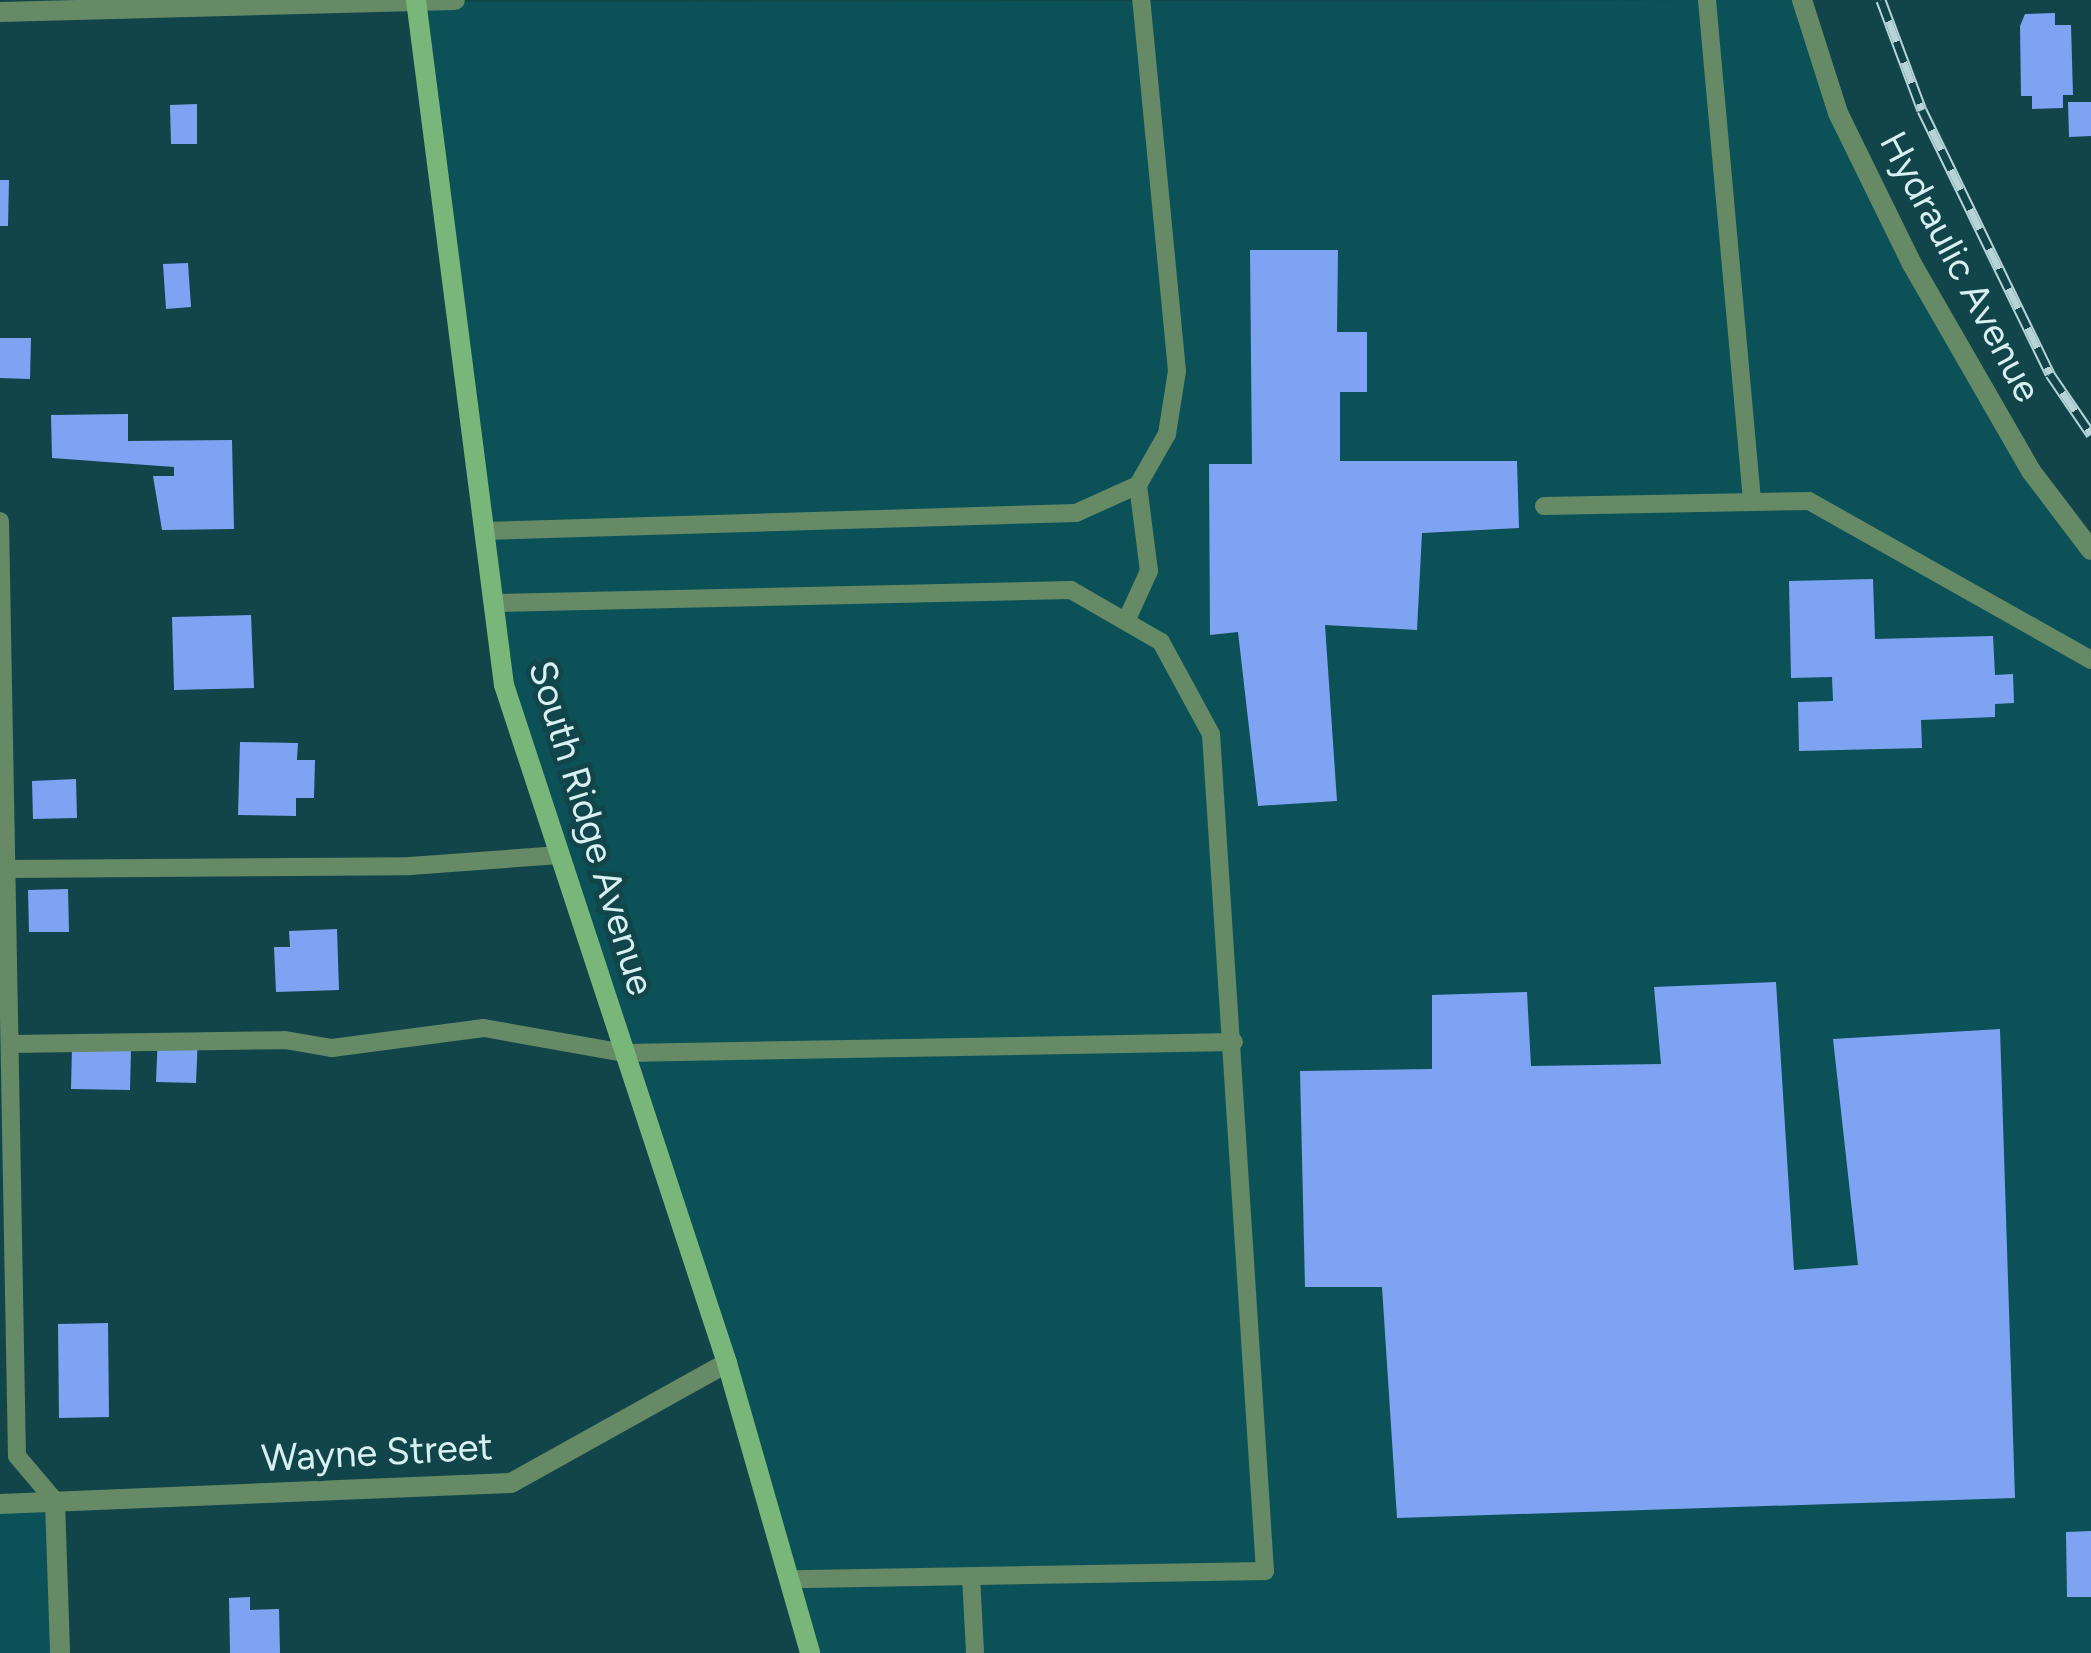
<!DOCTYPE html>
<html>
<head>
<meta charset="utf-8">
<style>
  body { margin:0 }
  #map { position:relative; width:2091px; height:1653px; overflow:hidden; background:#11454a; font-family:Figtree,sans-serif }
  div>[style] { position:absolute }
  .built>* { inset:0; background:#0c5157 }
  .building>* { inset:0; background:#7fa3f3 }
  .lane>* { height:18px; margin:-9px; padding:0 9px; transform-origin:9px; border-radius:9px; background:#658a65 }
  .street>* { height:20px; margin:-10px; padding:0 10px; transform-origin:10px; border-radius:10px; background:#658a65 }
  .secondary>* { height:20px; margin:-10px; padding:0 10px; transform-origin:10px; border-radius:10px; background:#79b67a }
  .rail>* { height:11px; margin-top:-5.5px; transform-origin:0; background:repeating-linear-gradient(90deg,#11454a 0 22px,#b6d4d7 0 44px); box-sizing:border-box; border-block:2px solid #b6d4d7 }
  span { translate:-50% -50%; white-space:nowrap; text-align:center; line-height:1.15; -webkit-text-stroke:10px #11454a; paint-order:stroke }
  .street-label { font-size:38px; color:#d7f0f3 }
</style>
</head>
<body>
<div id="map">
  <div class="built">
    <div style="clip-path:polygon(1802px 0,1838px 113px,1912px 264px,2091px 550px,2091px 1653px,810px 1653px,504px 685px,416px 2px)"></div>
    <div style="clip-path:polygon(55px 1501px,60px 1653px,0 1653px,0 1504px)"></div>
  </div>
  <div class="building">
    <div style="clip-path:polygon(2055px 13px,2055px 25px,2071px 25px,2073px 95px,2063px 95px,2063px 108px,2032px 109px,2032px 96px,2021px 96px,2020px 26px,2025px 14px)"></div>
    <div style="clip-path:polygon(2068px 102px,2091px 102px,2091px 136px,2069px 137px)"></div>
    <div style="clip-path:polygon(197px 104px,197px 144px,171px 144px,170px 105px)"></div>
    <div style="clip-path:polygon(0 180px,9px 180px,8px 226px,0 226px)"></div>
    <div style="clip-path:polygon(1250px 250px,1338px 250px,1337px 332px,1367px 332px,1367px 392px,1340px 392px,1340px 461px,1517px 461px,1519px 528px,1422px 533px,1417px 630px,1325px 625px,1337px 801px,1258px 806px,1238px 632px,1210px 635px,1209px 464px,1252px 464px)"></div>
    <div style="clip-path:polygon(188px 263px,191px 307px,166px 309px,163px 264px)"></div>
    <div style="clip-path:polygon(0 338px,31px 338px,30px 379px,0 378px)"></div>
    <div style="clip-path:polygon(128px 414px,128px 441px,232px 440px,234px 529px,162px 530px,153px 476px,174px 476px,174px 467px,52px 458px,51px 415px)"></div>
    <div style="clip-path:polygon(1873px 579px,1875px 639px,1993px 636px,1995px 675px,2013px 674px,2014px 703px,1995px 704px,1995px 717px,1921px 720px,1922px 748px,1799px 751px,1798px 702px,1833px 701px,1832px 677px,1791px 678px,1789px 581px)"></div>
    <div style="clip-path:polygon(251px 615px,254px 688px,174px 690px,172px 617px)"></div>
    <div style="clip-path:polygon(240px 742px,298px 743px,297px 760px,315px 760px,314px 798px,296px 798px,296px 816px,238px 815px)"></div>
    <div style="clip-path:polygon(76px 779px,77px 818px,33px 819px,32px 781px)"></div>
    <div style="clip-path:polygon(68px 889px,69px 932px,29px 932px,28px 890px)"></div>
    <div style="clip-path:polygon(337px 929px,339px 990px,276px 992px,274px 947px,290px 947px,289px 931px)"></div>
    <div style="clip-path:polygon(1776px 982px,1794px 1270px,1858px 1265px,1833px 1039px,2000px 1029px,2015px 1498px,1397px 1518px,1382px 1287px,1305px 1287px,1300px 1071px,1432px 1069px,1432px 995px,1527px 992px,1531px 1066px,1661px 1064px,1654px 987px)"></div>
    <div style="clip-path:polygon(158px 1034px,198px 1036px,196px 1083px,156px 1082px)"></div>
    <div style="clip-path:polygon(72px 1047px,131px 1048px,130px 1090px,71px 1089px)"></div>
    <div style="clip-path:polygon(108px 1323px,109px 1417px,59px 1418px,58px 1324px)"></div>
    <div style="clip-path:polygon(2091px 1531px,2091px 1597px,2067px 1597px,2066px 1532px)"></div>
    <div style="clip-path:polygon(250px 1597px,250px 1610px,279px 1609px,280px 1653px,230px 1653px,229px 1598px)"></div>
  </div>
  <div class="lane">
    <div style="left:1707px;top:0;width:502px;rotate:84.86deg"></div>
    <div style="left:1544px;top:506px;width:265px;rotate:-1.1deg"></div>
    <div style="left:1809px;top:501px;width:324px;rotate:29.4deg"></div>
    <div style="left:0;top:521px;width:935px;rotate:88.96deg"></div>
    <div style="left:17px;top:1456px;width:59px;rotate:49.8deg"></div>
    <div style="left:485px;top:531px;width:591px;rotate:-1.74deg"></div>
    <div style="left:1076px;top:513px;width:68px;rotate:-24.3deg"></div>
    <div style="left:1138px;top:485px;width:59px;rotate:-60.4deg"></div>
    <div style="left:1167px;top:434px;width:64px;rotate:-81deg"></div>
    <div style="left:1177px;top:371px;width:373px;rotate:-95.5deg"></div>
    <div style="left:494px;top:603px;width:577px;rotate:-1.29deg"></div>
    <div style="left:1071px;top:590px;width:104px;rotate:30deg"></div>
    <div style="left:1161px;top:642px;width:105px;rotate:61.5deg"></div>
    <div style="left:1211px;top:734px;width:839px;rotate:86.31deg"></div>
    <div style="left:1265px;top:1571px;width:472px;rotate:179deg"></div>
    <div style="left:1128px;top:617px;width:51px;rotate:-65.5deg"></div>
    <div style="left:1149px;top:571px;width:87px;rotate:-97.3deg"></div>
    <div style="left:6px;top:869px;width:404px;rotate:-0.4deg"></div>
    <div style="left:410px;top:866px;width:150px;rotate:-4.2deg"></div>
    <div style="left:10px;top:1044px;width:275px;rotate:-0.8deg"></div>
    <div style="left:285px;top:1040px;width:48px;rotate:9.7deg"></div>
    <div style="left:332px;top:1048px;width:153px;rotate:-7.5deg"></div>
    <div style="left:484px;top:1028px;width:142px;rotate:10.1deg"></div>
    <div style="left:624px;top:1053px;width:610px;rotate:-1.03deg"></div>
    <div style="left:971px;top:1576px;width:77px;rotate:87deg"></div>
  </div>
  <div class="street">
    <div style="left:1802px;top:0;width:119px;rotate:72.3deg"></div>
    <div style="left:1838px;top:113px;width:168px;rotate:63.9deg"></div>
    <div style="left:1912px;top:264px;width:239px;rotate:60.1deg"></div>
    <div style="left:2031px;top:471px;width:99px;rotate:52.8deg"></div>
    <div style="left:0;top:12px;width:455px;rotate:-1.5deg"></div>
    <div style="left:55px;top:1501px;width:152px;rotate:88.1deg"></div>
    <div style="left:0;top:1504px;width:511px;rotate:-2.35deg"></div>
    <div style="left:511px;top:1483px;width:247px;rotate:-29.1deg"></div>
  </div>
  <div class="secondary">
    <div style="left:416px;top:0;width:691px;rotate:82.68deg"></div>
    <div style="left:504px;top:685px;width:714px;rotate:71.79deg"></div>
    <div style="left:727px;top:1363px;width:302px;rotate:74deg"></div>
  </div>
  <div class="rail">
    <div style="left:1881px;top:0;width:117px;rotate:69.6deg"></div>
    <div style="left:1922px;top:110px;width:293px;rotate:64.1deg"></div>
    <div style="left:2050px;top:374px;width:73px;rotate:55.7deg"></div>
  </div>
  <div class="street-label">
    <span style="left:1960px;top:267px;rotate:62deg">Hydraulic Avenue</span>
    <span style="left:591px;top:828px;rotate:73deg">South Ridge Avenue</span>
    <span style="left:377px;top:1453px;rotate:-3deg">Wayne Street</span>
  </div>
</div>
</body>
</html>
